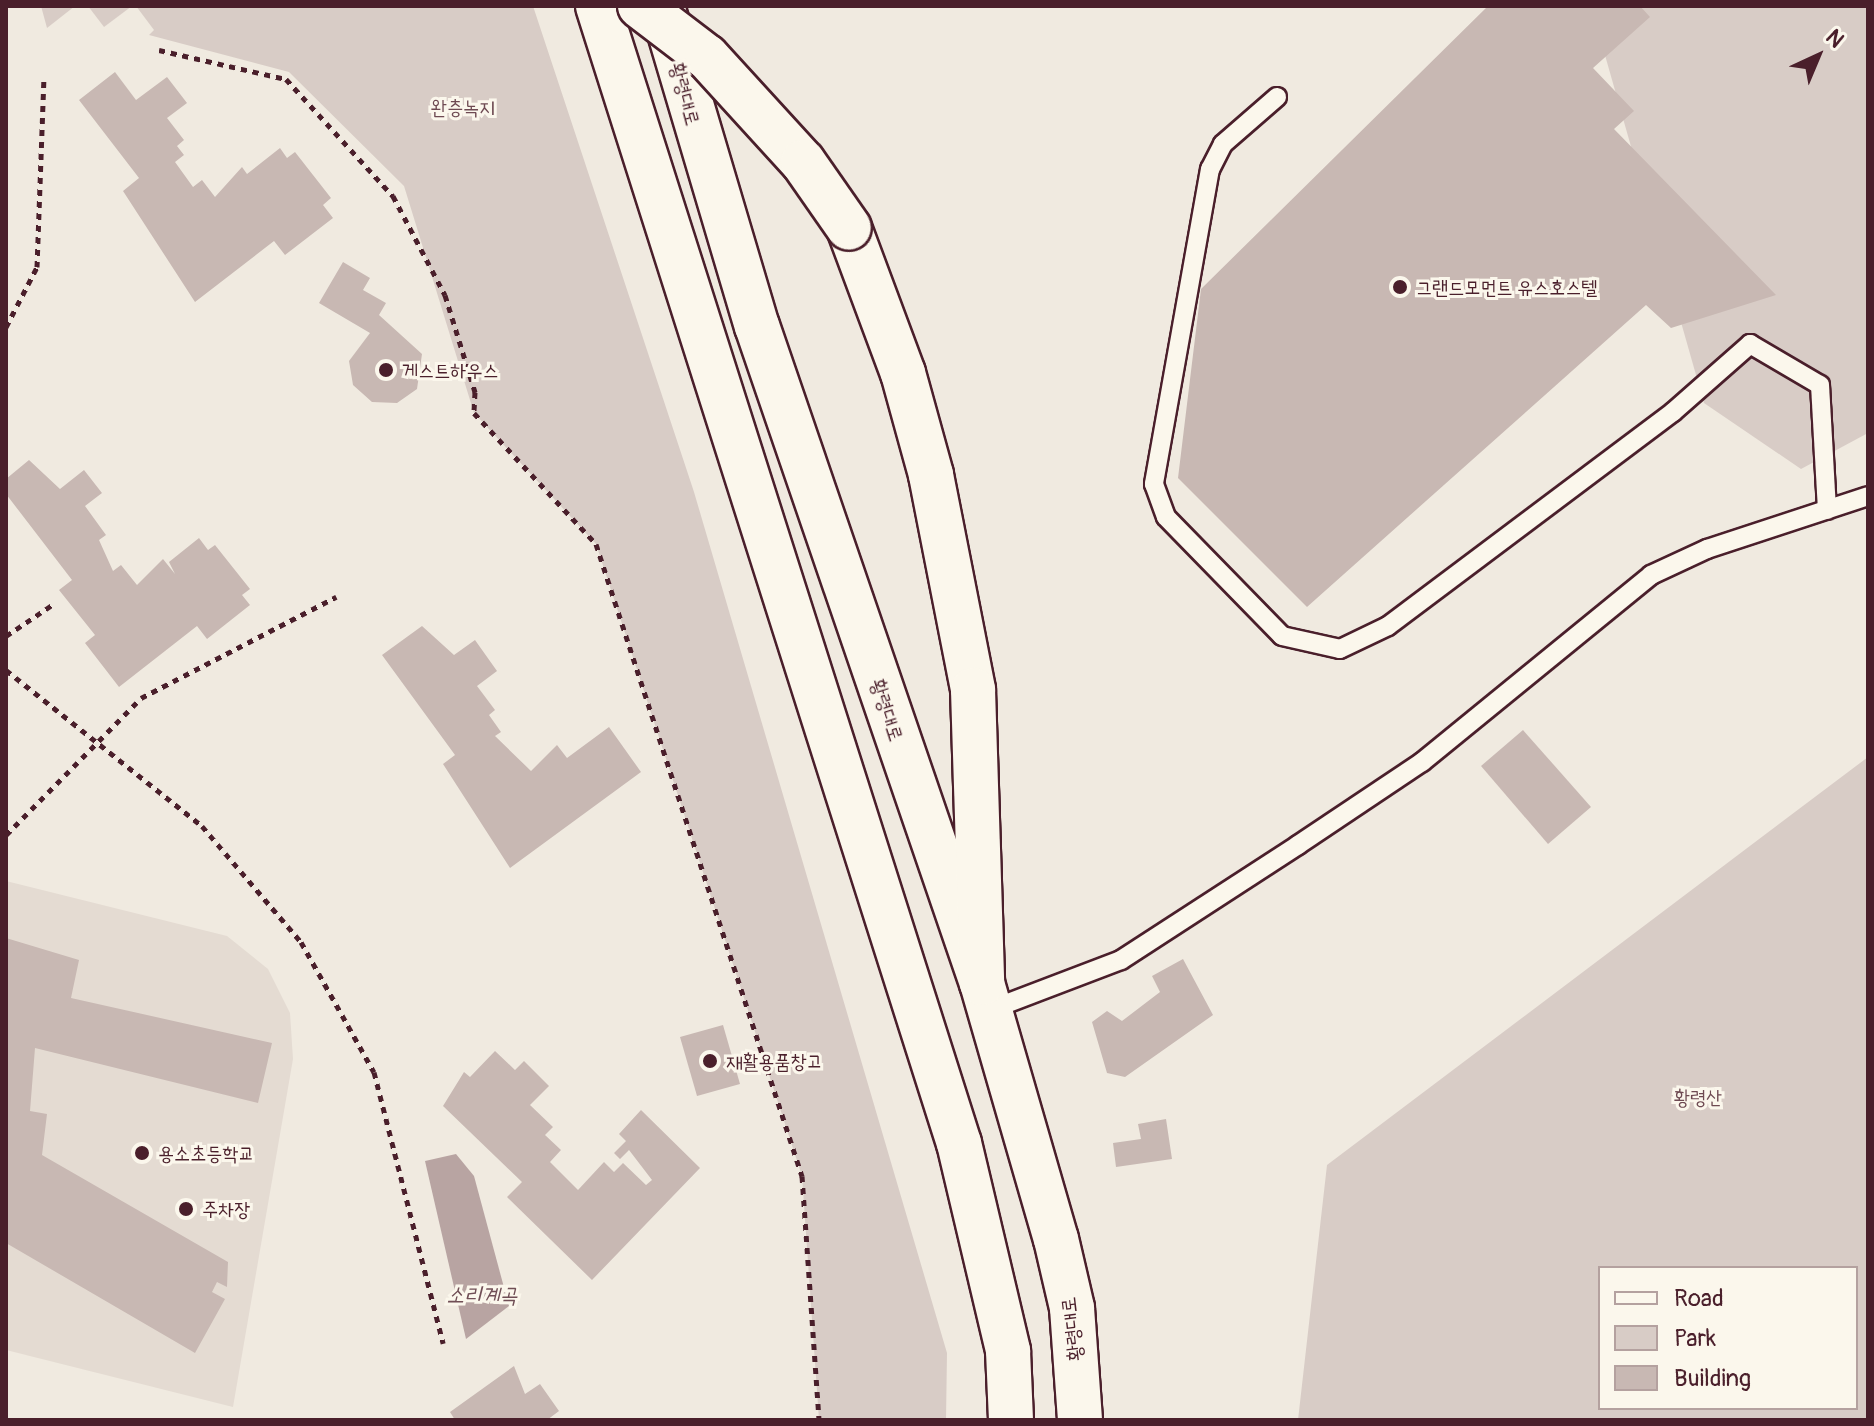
<!DOCTYPE html>
<html>
<head>
<meta charset="utf-8">
<style>
  body { margin:0 }
  #map { position:relative; width:1874px; height:1426px; overflow:hidden; background:#f0eae0; font-family:Pangolin,"Poor Story",sans-serif }
  div>[style] { position:absolute }
  .built>* { inset:0; background:#e4dbd2 }
  .green>* { inset:0; background:#d8ccc6 }
  .water>* { inset:0; background:#b8a4a2 }
  .building>* { inset:0; background:#c8b8b3 }
  .path>* { height:5px; margin-top:-2.5px; transform-origin:0; background:repeating-linear-gradient(90deg,#4a1f2b 0 6px,transparent 0 12px) }
  .roads { filter:drop-shadow(2px 0 #4a1f2b) drop-shadow(-2px 0 #4a1f2b) drop-shadow(0 2px #4a1f2b) drop-shadow(0 -2px #4a1f2b) }
  .lane>* { height:18px; margin:-9px; padding:0 9px; transform-origin:9px; border-radius:9px; background:#fbf7ec }
  .secondary>* { height:44px; margin:-22px; padding:0 22px; transform-origin:22px; border-radius:22px; background:#fbf7ec }
  .highway>* { height:44px; margin:-22px; padding:0 22px; transform-origin:22px; border-radius:22px; background:#fbf7ec }
  .bridges { filter:drop-shadow(2px 0 #4a1f2b) drop-shadow(-2px 0 #4a1f2b) drop-shadow(0 2px #4a1f2b) drop-shadow(0 -2px #4a1f2b) }
  .highway-bridge>* { height:44px; margin:-22px; padding:0 22px; transform-origin:22px; border-radius:22px; background:#fbf7ec }
  .dots>* { width:22px; height:22px; translate:-50% -50%; box-sizing:border-box; border:4px solid #fbf7ec; border-radius:50% }
  span { translate:-50% -50%; white-space:nowrap; text-align:center; line-height:1.15; -webkit-text-stroke:6px #fbf7ec; paint-order:stroke }
  .street-label { font-size:20px; color:#4a1f2b }
  .park-label { font-size:20px; color:#6e4a52 }
  .poi-label { font-size:20px; color:#4a1f2b }
  .left { translate:0 -50%; text-align:left }
  .water-label { font-size:22px; color:#704e55; font-style:italic }
  .frame { position:absolute; inset:0; border:8px solid #4a1f2b; pointer-events:none }
  .legend { position:absolute; left:1598px; top:1266px; width:260px; height:144px; box-sizing:border-box; background:#fbf7ec; border:2px solid #b4a19f; margin:0; padding:10px 14px; list-style:none; font-size:24px; color:#4a1f2b }
  .legend li { display:flex; align-items:center; gap:16px; height:40px }
  .legend b { width:40px; border:2px solid #b4a19f }
  .north { position:absolute; left:1778px; top:16px; width:80px; height:80px; -webkit-text-stroke:6px #fbf7ec; paint-order:stroke; rotate:44deg; font-size:22px; font-weight:700; line-height:32px; text-align:center; color:#4a1f2b }
  .north::after { content:''; display:block; margin:auto; width:28px; height:36px; background:#4a1f2b; clip-path:polygon(50% 0,100% 100%,50% 72%,0 100%) }
</style>
</head>
<body>
<div id="map">
  <div class="built">
    <div style="clip-path:polygon(6px 881px,227px 936px,268px 969px,290px 1013px,293px 1059px,233px 1407px,6px 1350px)"></div>
  </div>
  <div class="green">
    <div style="clip-path:polygon(41px 6px,75px 6px,47px 28px)"></div>
    <div style="clip-path:polygon(88px 6px,132px 6px,104px 27px)"></div>
    <div style="clip-path:polygon(136px 6px,533px 6px,694px 492px,947px 1353px,946px 1420px,819px 1420px,802px 1176px,596px 544px,474px 413px,404px 186px,289px 72px,149px 35px,154px 30px)"></div>
    <div style="clip-path:polygon(1591px 6px,1868px 6px,1868px 433px,1801px 469px,1704px 403px)"></div>
    <div style="clip-path:polygon(evenodd,1868px 757px,1868px 1420px,1298px 1420px,1327px 1165px,1868px 757px,1856px 1268px,1856px 1408px,1600px 1408px,1600px 1268px,1856px 1268px)"></div>
  </div>
  <div class="water">
    <div style="clip-path:polygon(456px 1154px,474px 1176px,509px 1306px,466px 1339px,425px 1161px)"></div>
  </div>
  <div class="building">
    <div style="clip-path:polygon(1488px 6px,1640px 6px,1650px 17px,1593px 68px,1634px 111px,1614px 129px,1776px 295px,1671px 328px,1646px 305px,1307px 607px,1178px 478px,1201px 289px)"></div>
    <div style="clip-path:polygon(115px 72px,136px 100px,167px 77px,187px 103px,167px 118px,184px 140px,177px 146px,184px 155px,175px 162px,193px 187px,202px 180px,215px 197px,242px 167px,247px 174px,280px 148px,287px 158px,295px 152px,331px 198px,323px 205px,333px 218px,285px 255px,274px 241px,195px 302px,123px 191px,139px 178px,79px 100px)"></div>
    <div style="clip-path:polygon(343px 262px,370px 278px,363px 290px,386px 303px,379px 315px,422px 354px,417px 389px,397px 403px,372px 402px,353px 385px,349px 361px,370px 333px,319px 303px)"></div>
    <div style="clip-path:polygon(29px 460px,60px 489px,84px 470px,102px 493px,85px 506px,106px 535px,99px 540px,113px 571px,121px 565px,137px 585px,163px 559px,175px 574px,169px 562px,199px 538px,208px 550px,215px 545px,250px 589px,242px 595px,250px 605px,207px 639px,197px 626px,119px 687px,85px 643px,95px 635px,59px 590px,72px 580px,6px 494px,6px 479px)"></div>
    <div style="clip-path:polygon(422px 626px,454px 655px,475px 640px,497px 671px,477px 686px,495px 710px,489px 715px,501px 732px,495px 736px,531px 771px,557px 745px,567px 758px,609px 727px,641px 772px,510px 868px,443px 764px,455px 755px,382px 655px)"></div>
    <div style="clip-path:polygon(1523px 730px,1591px 807px,1548px 844px,1481px 766px)"></div>
    <div style="clip-path:polygon(6px 938px,79px 960px,71px 998px,272px 1043px,258px 1103px,35px 1048px,30px 1111px,47px 1114px,42px 1155px,228px 1262px,227px 1287px,217px 1282px,212px 1292px,225px 1299px,195px 1353px,6px 1243px)"></div>
    <div style="clip-path:polygon(1183px 959px,1213px 1015px,1125px 1077px,1107px 1073px,1092px 1022px,1107px 1011px,1122px 1021px,1160px 992px,1152px 976px)"></div>
    <div style="clip-path:polygon(723px 1025px,740px 1084px,697px 1096px,680px 1037px)"></div>
    <div style="clip-path:polygon(495px 1051px,515px 1070px,524px 1061px,549px 1086px,530px 1105px,553px 1127px,545px 1135px,561px 1150px,550px 1162px,578px 1190px,604px 1162px,614px 1172px,623px 1163px,646px 1185px,652px 1180px,629px 1150px,620px 1159px,614px 1153px,626px 1141px,619px 1134px,641px 1110px,700px 1168px,592px 1280px,507px 1197px,522px 1182px,443px 1106px,464px 1072px,470px 1077px)"></div>
    <div style="clip-path:polygon(1166px 1119px,1172px 1159px,1116px 1167px,1113px 1143px,1141px 1139px,1138px 1124px)"></div>
    <div style="clip-path:polygon(514px 1366px,525px 1394px,540px 1384px,559px 1411px,547px 1420px,455px 1420px,450px 1412px)"></div>
  </div>
  <div class="path">
    <div style="left:159px;top:50px;width:130px;rotate:12.9deg"></div>
    <div style="left:286px;top:79px;width:159px;rotate:47.6deg"></div>
    <div style="left:393px;top:196px;width:112px;rotate:62.3deg"></div>
    <div style="left:445px;top:295px;width:102px;rotate:72.8deg"></div>
    <div style="left:475px;top:392px;width:21px;rotate:93deg"></div>
    <div style="left:474px;top:413px;width:179px;rotate:47deg"></div>
    <div style="left:596px;top:544px;width:665px;rotate:71.95deg"></div>
    <div style="left:802px;top:1176px;width:245px;rotate:86deg"></div>
    <div style="left:6px;top:327px;width:68px;rotate:-62.7deg"></div>
    <div style="left:37px;top:267px;width:191px;rotate:-87.9deg"></div>
    <div style="left:6px;top:636px;width:55px;rotate:-34deg"></div>
    <div style="left:6px;top:670px;width:251px;rotate:38.5deg"></div>
    <div style="left:202px;top:826px;width:153px;rotate:49.5deg"></div>
    <div style="left:301px;top:942px;width:149px;rotate:60.7deg"></div>
    <div style="left:374px;top:1072px;width:280px;rotate:75.7deg"></div>
    <div style="left:6px;top:835px;width:192px;rotate:-45.4deg"></div>
    <div style="left:141px;top:698px;width:220px;rotate:-27.4deg"></div>
  </div>
  <div class="roads">
    <div class="lane">
      <div style="left:1277px;top:97px;width:72px;rotate:139deg"></div>
      <div style="left:1223px;top:144px;width:28px;rotate:117deg"></div>
      <div style="left:1210px;top:169px;width:320px;rotate:100.1deg"></div>
      <div style="left:1154px;top:484px;width:35px;rotate:70deg"></div>
      <div style="left:1166px;top:517px;width:166px;rotate:45.7deg"></div>
      <div style="left:1282px;top:636px;width:59px;rotate:12.6deg"></div>
      <div style="left:1340px;top:649px;width:53px;rotate:-25.6deg"></div>
      <div style="left:1388px;top:626px;width:356px;rotate:-36.9deg"></div>
      <div style="left:1673px;top:412px;width:103px;rotate:-41.4deg"></div>
      <div style="left:1750px;top:344px;width:81px;rotate:30.4deg"></div>
      <div style="left:1820px;top:385px;width:125px;rotate:86.8deg"></div>
      <div style="left:990px;top:1010px;width:140px;rotate:-20.9deg"></div>
      <div style="left:1121px;top:960px;width:211px;rotate:-33deg"></div>
      <div style="left:1298px;top:845px;width:149px;rotate:-33.8deg"></div>
      <div style="left:1422px;top:762px;width:296px;rotate:-39.2deg"></div>
      <div style="left:1651px;top:575px;width:62px;rotate:-24.9deg"></div>
      <div style="left:1707px;top:549px;width:169px;rotate:-18.2deg"></div>
    </div>
    <div class="secondary">
      <div style="left:598px;top:6px;width:1193px;rotate:72.39deg"></div>
      <div style="left:959px;top:1143px;width:214px;rotate:76.7deg"></div>
      <div style="left:1008px;top:1351px;width:69px;rotate:87.5deg"></div>
      <div style="left:662px;top:6px;width:334px;rotate:73.5deg"></div>
      <div style="left:757px;top:326px;width:694px;rotate:71.1deg"></div>
      <div style="left:982px;top:983px;width:266px;rotate:73.9deg"></div>
      <div style="left:1056px;top:1239px;width:71px;rotate:76.9deg"></div>
      <div style="left:1072px;top:1308px;width:112px;rotate:85.9deg"></div>
    </div>
    <div class="highway">
      <div style="left:849px;top:228px;width:155px;rotate:69.6deg"></div>
      <div style="left:903px;top:373px;width:106px;rotate:74.6deg"></div>
      <div style="left:931px;top:475px;width:219px;rotate:78.9deg"></div>
      <div style="left:973px;top:690px;width:293px;rotate:88.2deg"></div>
    </div>
  </div>
  <div class="bridges">
    <div class="highway-bridge">
      <div style="left:640px;top:6px;width:84px;rotate:37.3deg"></div>
      <div style="left:707px;top:57px;width:142px;rotate:47.6deg"></div>
      <div style="left:803px;top:162px;width:80px;rotate:55.1deg"></div>
    </div>
  </div>
  <div class="dots">
    <div style="left:1400px;top:287px;background:#4a1f2b"></div>
    <div style="left:386px;top:370px;background:#4a1f2b"></div>
    <div style="left:710px;top:1061px;background:#4a1f2b"></div>
    <div style="left:142px;top:1153px;background:#4a1f2b"></div>
    <div style="left:186px;top:1209px;background:#4a1f2b"></div>
  </div>
  <div class="street-label">
    <span style="left:685px;top:94px;rotate:75deg">황령대로</span>
    <span style="left:887px;top:710px;rotate:72deg">황령대로</span>
    <span style="left:1072px;top:1329px;rotate:-97deg">황령대로</span>
  </div>
  <div class="park-label">
    <span style="left:463px;top:107px">완층녹지</span>
    <span style="left:1698px;top:1097px">황령산</span>
  </div>
  <div class="poi-label">
    <span class="left" style="left:1416px;top:287px">그랜드모먼트 유스호스텔</span>
    <span class="left" style="left:402px;top:370px">게스트하우스</span>
    <span class="left" style="left:726px;top:1061px">재활용품창고</span>
    <span class="left" style="left:158px;top:1153px">용소초등학교</span>
    <span class="left" style="left:202px;top:1209px">주차장</span>
  </div>
  <div class="water-label">
    <span style="left:482px;top:1296px">소리계곡</span>
  </div>
  <div class="frame"></div>
  <ul class="legend">
  <li><b style="height:10px;background:#fbf7ec"></b>Road</li>
  <li><b style="height:22px;background:#d8ccc6"></b>Park</li>
  <li><b style="height:22px;background:#c8b8b3"></b>Building</li>
  </ul>
  <div class="north">N</div>
</div>
</body>
</html>
